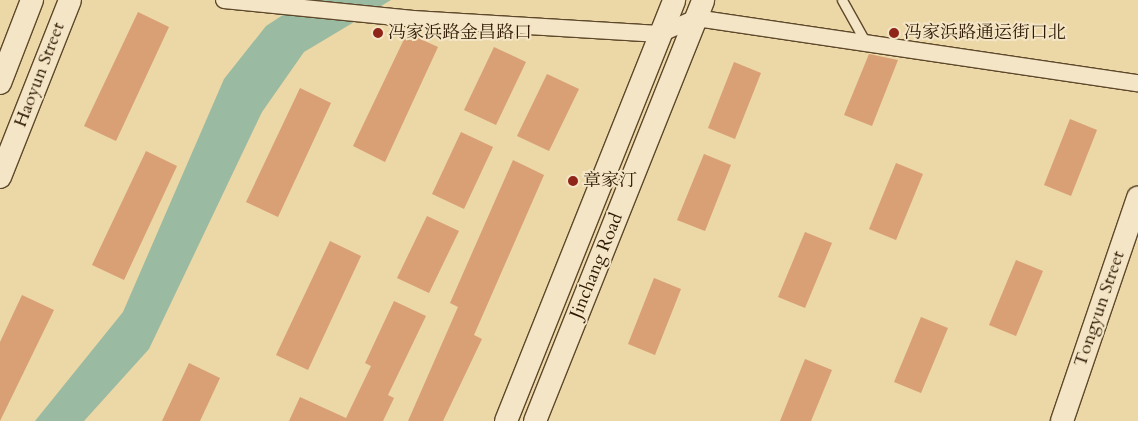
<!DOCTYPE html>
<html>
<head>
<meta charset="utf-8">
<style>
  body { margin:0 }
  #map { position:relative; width:1138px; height:421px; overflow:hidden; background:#ecd7a6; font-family:Cardo,"Noto Serif SC",serif }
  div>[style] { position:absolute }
  .water>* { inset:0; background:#9abaa1 }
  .building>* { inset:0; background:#d99f75 }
  .roads { filter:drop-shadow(1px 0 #5e482b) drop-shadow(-1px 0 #5e482b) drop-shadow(0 1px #5e482b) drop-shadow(0 -1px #5e482b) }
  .lane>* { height:9px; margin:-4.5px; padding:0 4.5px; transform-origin:4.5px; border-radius:4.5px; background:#f3e5c5 }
  .street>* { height:16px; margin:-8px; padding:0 8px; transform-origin:8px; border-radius:8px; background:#f3e5c5 }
  .secondary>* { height:22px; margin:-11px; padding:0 11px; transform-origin:11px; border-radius:11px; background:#f3e5c5 }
  .dots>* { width:14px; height:14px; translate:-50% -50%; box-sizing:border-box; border:2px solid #f3e5c5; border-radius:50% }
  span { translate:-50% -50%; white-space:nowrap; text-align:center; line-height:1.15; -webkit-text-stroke:4px #f3e5c5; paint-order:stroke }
  .poi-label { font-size:18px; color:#2e1802 }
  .left { translate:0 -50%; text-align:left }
  .street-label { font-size:18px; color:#2e1802 }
</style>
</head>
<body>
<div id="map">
  <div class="water">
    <div style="clip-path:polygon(306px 0,391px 0,304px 52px,262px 112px,149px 349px,84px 421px,35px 421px,123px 312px,224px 79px,266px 26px)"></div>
  </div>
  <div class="building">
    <div style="clip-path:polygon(138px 12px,169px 27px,116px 141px,84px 126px)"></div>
    <div style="clip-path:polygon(407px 33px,438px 47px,385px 162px,353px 146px)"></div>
    <div style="clip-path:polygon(494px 47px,526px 62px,496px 125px,464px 110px)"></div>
    <div style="clip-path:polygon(869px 54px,898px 60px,872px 126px,844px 115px)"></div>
    <div style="clip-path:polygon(734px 62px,761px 73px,735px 139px,708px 128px)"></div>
    <div style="clip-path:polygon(547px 74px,579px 89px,549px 151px,517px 136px)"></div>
    <div style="clip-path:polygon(300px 88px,331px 103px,278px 217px,246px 202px)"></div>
    <div style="clip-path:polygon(1070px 119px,1097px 130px,1071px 196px,1044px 185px)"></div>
    <div style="clip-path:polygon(461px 132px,493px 147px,464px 209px,432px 194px)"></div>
    <div style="clip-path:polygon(146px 151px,177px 166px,124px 280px,92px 265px)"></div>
    <div style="clip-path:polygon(704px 154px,731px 165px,705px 231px,677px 220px)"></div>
    <div style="clip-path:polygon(513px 160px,544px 175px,474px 335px,482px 339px,443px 421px,408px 421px,458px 307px,450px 303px)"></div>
    <div style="clip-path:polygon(896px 163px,923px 174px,896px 240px,869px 229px)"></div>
    <div style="clip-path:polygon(427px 216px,459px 231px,429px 293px,397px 278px)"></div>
    <div style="clip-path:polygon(805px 232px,832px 243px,805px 308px,778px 297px)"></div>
    <div style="clip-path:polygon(330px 241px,361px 256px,308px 370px,276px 355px)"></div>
    <div style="clip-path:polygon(1016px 260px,1043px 271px,1016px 336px,989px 325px)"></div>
    <div style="clip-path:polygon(654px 278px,681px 289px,655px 355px,628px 344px)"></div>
    <div style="clip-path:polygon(22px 295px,54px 310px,0 421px,0 342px)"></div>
    <div style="clip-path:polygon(394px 301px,426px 316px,388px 395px,394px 398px,383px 421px,289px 421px,300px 397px,346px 418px,371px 366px,365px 363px)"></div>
    <div style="clip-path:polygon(921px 317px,948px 328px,921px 393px,894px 382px)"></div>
    <div style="clip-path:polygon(805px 359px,832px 370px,811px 421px,780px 421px)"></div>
    <div style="clip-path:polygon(189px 363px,220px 378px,200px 421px,162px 421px)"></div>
  </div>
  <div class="roads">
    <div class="lane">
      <div style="left:842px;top:0;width:49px;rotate:60.8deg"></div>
    </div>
    <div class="street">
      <div style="left:224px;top:0;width:190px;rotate:5.7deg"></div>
      <div style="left:413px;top:19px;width:247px;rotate:3.5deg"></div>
      <div style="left:660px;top:34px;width:39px;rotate:-24deg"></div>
      <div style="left:696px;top:18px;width:447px;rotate:8.4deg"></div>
    </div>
    <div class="secondary">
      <div style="left:0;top:83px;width:89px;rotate:-68.9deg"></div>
      <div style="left:0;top:177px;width:190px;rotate:-68.4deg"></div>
      <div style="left:506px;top:421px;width:453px;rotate:-68.2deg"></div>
      <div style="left:535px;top:421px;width:453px;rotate:-68.2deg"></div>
      <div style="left:1062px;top:421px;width:236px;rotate:-71.2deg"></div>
    </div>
  </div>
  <div class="dots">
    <div style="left:378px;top:33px;background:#8f2418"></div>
    <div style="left:894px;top:33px;background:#8f2418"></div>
    <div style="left:573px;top:181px;background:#8f2418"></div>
  </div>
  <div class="poi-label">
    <span class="left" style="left:388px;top:33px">冯家浜路金昌路口</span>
    <span class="left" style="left:904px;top:33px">冯家浜路通运街口北</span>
    <span class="left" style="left:583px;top:181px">章家汀</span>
  </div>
  <div class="street-label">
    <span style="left:40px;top:75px;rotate:-69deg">Haoyun Street</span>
    <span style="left:597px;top:266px;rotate:-68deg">Jinchang Road</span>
    <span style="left:1100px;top:309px;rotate:-71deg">Tongyun Street</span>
  </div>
</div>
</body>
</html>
